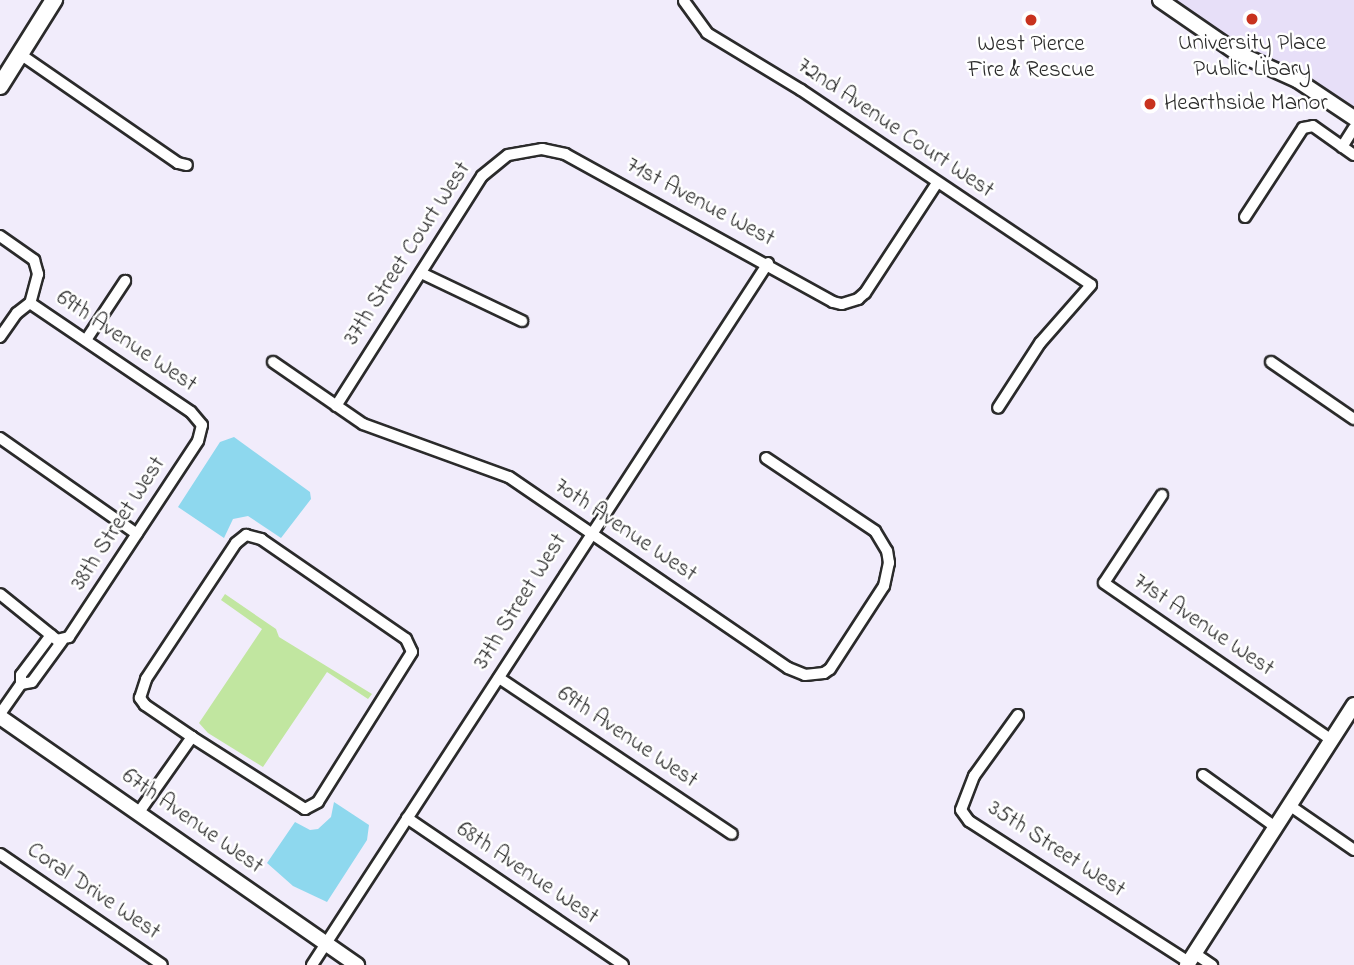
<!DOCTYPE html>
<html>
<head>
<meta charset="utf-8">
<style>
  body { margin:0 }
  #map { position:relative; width:1354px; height:965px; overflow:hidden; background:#f1ecfb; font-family:"Indie Flower",sans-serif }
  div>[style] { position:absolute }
  .built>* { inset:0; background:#e7dff8 }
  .green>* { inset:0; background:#c1e6a0 }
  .water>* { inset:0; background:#8ed8ee }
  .roads { filter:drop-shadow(2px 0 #2b2b2b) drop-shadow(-2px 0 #2b2b2b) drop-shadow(0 2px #2b2b2b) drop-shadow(0 -2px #2b2b2b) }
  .minor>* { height:10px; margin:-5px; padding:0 5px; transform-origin:5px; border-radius:5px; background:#fff }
  .tertiary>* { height:14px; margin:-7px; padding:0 7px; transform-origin:7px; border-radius:7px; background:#fff }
  .secondary>* { height:16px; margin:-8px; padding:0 8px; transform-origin:8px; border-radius:8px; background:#fff }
  .dots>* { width:19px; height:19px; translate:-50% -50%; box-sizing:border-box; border:4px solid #fff; border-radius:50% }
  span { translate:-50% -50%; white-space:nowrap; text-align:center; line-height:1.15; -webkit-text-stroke:5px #fff; paint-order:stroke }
  .poi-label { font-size:23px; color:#2b2b2b }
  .left { translate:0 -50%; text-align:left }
  .street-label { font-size:23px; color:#2b2b2b }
</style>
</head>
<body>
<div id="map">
  <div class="built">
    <div style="clip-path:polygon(1172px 0,1354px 0,1354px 109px,1304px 76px,1252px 52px)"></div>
  </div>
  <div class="green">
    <div style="clip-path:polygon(225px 594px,276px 629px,279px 637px,372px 694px,368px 699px,327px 672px,263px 767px,208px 733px,199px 723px,262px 629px,221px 600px)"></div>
  </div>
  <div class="water">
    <div style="clip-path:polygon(234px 437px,310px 492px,311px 499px,281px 538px,248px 516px,233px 519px,224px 538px,178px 507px,220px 442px)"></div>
    <div style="clip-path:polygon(334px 802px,369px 825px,367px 840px,327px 902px,293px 886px,267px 863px,295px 822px,310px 830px,318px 829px,331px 817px)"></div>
  </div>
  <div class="roads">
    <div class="minor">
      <div style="left:684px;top:1px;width:39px;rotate:54deg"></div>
      <div style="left:707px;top:33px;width:110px;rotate:31.2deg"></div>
      <div style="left:801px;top:90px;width:349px;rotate:33.9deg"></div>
      <div style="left:1091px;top:285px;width:77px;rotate:131.3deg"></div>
      <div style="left:1040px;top:343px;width:77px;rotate:122.9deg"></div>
      <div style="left:20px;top:54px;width:192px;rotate:34.6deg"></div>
      <div style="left:178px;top:163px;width:9px;rotate:13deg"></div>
      <div style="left:1342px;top:147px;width:22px;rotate:-58deg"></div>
      <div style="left:1245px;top:217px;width:106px;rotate:-56.9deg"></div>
      <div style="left:1303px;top:128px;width:10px;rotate:-11deg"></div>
      <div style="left:1313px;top:126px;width:50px;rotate:35.3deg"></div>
      <div style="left:0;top:236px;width:42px;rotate:35.2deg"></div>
      <div style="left:34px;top:260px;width:15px;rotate:74deg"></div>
      <div style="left:38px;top:274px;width:30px;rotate:105deg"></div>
      <div style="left:421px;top:273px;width:112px;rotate:25.4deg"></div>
      <div style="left:0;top:337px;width:29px;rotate:-55deg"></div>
      <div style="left:17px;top:313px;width:16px;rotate:-38deg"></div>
      <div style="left:30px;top:303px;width:194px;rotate:34.1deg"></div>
      <div style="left:191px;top:412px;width:17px;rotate:50deg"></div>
      <div style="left:202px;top:425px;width:16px;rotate:104deg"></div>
      <div style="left:198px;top:441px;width:235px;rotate:123.4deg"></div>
      <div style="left:69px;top:637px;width:12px;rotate:166deg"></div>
      <div style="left:57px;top:640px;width:73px;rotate:-141.1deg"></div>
      <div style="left:86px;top:340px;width:71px;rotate:-56.5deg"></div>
      <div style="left:273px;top:362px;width:109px;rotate:34.6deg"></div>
      <div style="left:363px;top:424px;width:155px;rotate:20deg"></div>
      <div style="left:509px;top:477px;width:338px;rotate:34.4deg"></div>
      <div style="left:788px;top:668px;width:18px;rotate:22deg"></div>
      <div style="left:805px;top:675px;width:19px;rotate:-6deg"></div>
      <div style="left:824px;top:673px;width:7px;rotate:-34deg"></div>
      <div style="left:830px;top:669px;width:99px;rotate:-57deg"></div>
      <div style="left:884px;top:586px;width:24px;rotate:-78deg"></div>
      <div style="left:889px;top:563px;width:12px;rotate:-99deg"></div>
      <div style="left:887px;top:551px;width:23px;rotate:-121deg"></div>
      <div style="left:875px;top:531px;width:131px;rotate:-146.2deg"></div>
      <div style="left:1271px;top:362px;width:101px;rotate:34.5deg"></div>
      <div style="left:336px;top:406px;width:272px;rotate:-57.6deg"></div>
      <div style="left:482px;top:176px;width:33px;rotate:-39deg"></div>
      <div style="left:508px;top:155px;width:35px;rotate:-10deg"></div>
      <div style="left:542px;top:149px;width:24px;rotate:12deg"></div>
      <div style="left:565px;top:154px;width:306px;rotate:28.9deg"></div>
      <div style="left:833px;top:302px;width:9px;rotate:13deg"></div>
      <div style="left:842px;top:304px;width:17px;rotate:-17deg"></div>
      <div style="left:858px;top:299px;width:9px;rotate:-41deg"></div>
      <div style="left:865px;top:293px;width:131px;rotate:-56.8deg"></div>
      <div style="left:0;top:438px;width:167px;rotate:35deg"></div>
      <div style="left:1162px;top:495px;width:105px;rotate:123.4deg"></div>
      <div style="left:1104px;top:583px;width:277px;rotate:34.6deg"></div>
      <div style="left:246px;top:535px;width:16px;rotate:15deg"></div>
      <div style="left:261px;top:539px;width:176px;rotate:34.6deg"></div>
      <div style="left:406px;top:639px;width:14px;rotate:65deg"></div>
      <div style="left:412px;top:652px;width:177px;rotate:122.1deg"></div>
      <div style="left:318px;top:802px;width:15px;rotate:152deg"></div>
      <div style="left:305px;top:809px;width:134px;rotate:-147.5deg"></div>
      <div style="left:192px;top:737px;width:57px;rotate:-145.8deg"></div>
      <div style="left:145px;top:705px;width:9px;rotate:-126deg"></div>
      <div style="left:140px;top:698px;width:20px;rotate:-72deg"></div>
      <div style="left:146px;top:679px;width:163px;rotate:-56.5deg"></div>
      <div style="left:236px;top:543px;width:13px;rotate:-39deg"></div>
      <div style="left:499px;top:678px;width:280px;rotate:33.8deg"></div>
      <div style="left:21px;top:684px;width:11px;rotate:-10deg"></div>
      <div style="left:32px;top:682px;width:51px;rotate:-53.8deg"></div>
      <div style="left:0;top:714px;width:37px;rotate:-55deg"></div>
      <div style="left:21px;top:684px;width:9px;rotate:-90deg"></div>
      <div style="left:21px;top:675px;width:50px;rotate:-53.1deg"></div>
      <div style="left:1018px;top:715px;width:75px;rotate:125.8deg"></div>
      <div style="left:974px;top:776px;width:36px;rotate:111deg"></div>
      <div style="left:961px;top:810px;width:14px;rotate:54deg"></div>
      <div style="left:969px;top:821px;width:261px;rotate:32.7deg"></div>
      <div style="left:1203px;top:775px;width:87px;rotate:35.7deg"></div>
      <div style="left:1289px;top:805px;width:79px;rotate:34.7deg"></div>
      <div style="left:139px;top:812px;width:92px;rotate:-54.8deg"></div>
      <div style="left:407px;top:818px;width:261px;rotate:34.2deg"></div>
      <div style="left:0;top:854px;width:196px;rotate:34.4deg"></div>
      <div style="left:1194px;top:953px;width:22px;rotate:34deg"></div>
      <div style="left:312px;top:965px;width:837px;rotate:-56.99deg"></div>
    </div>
    <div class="tertiary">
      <div style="left:1160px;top:0;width:93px;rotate:34.5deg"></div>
      <div style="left:1237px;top:53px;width:66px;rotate:24.2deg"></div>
      <div style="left:1297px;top:80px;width:69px;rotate:33.7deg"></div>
      <div style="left:0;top:717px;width:435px;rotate:34.8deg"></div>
      <div style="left:1187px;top:965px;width:309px;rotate:-57.3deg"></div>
    </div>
    <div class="secondary">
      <div style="left:0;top:86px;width:102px;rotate:-57.9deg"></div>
    </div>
  </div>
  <div class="dots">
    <div style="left:1252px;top:19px;background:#c8321e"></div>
    <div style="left:1031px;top:20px;background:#c8321e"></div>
    <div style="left:1150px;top:104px;background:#c8321e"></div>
  </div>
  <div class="poi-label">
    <span style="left:1252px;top:57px">University Place<br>Public Libary</span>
    <span style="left:1031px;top:58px">West Pierce<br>Fire &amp; Rescue</span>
    <span class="left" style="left:1164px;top:104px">Hearthside Manor</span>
  </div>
  <div class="street-label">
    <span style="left:895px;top:129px;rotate:34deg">72nd Avenue Court West</span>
    <span style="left:700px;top:203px;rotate:28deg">71st Avenue West</span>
    <span style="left:408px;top:254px;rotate:-57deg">37th Street Court West</span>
    <span style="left:126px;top:342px;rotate:34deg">69th Avenue West</span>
    <span style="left:119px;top:524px;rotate:-57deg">38th Street West</span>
    <span style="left:625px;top:531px;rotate:34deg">70th Avenue West</span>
    <span style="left:521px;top:602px;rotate:-58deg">37th Street West</span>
    <span style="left:1203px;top:626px;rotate:34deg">71st Avenue West</span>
    <span style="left:627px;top:738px;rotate:34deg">69th Avenue West</span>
    <span style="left:192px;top:822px;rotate:35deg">67th Avenue West</span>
    <span style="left:1056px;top:850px;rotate:33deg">35th Street West</span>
    <span style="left:527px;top:874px;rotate:34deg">68th Avenue West</span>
    <span style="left:93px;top:892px;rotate:34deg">Coral Drive West</span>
  </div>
</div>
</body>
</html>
